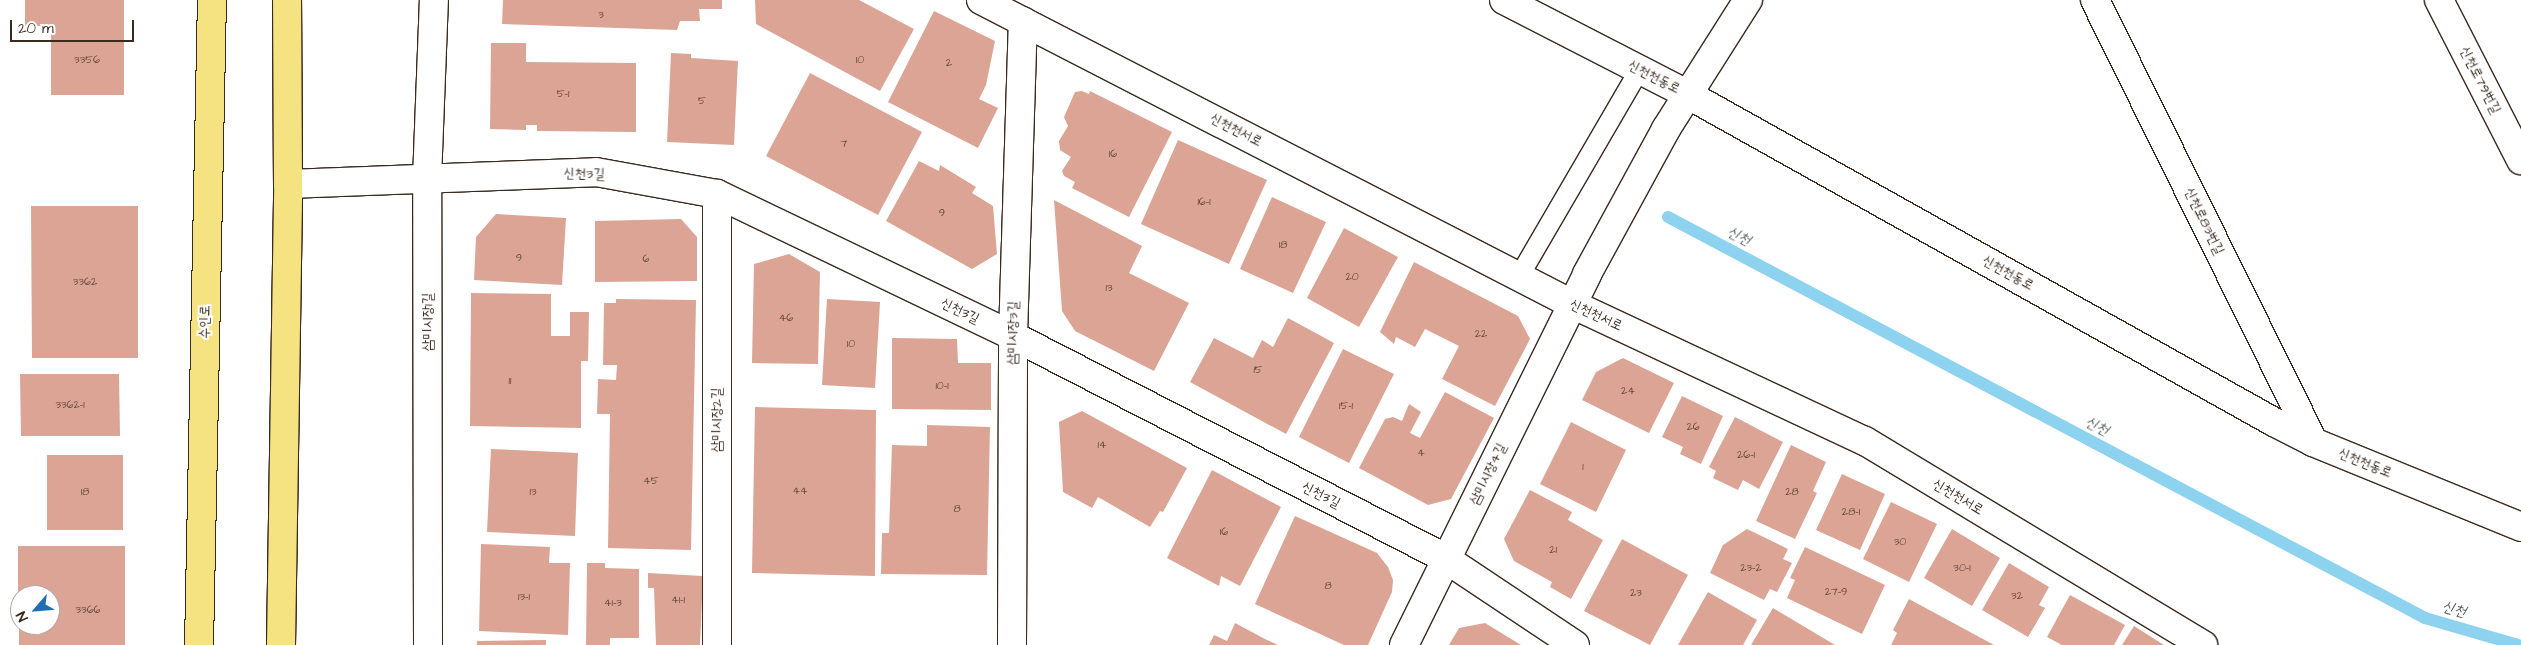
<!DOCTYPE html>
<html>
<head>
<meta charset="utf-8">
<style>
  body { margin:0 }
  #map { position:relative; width:2521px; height:645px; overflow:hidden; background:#fff; font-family:"Architects Daughter","Poor Story",sans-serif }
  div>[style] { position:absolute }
  .stream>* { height:12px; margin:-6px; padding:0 6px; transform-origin:6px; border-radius:6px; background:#8dd2ee }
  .building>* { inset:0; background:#dba494 }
  .roads { filter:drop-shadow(1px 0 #3b2a1e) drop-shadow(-1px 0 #3b2a1e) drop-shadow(0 1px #3b2a1e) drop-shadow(0 -1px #3b2a1e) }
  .lane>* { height:19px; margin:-9.5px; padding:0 9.5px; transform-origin:9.5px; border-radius:9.5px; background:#fff }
  .street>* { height:28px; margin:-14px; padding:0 14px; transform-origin:14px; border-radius:14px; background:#fff }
  .primary>* { height:28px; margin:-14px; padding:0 14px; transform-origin:14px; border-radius:14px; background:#f5e382 }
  span { translate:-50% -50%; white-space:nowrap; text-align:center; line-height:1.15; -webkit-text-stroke:4px #fff; paint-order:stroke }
  .number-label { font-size:11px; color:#63483c }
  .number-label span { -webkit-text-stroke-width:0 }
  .street-label { font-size:14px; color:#3b2a1e }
  .water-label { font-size:15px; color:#545c5c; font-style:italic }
  .north { position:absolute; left:10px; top:585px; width:50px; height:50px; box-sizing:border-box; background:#fff; border:1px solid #b1aaa5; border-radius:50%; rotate:243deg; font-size:14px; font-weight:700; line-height:20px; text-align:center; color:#3b2a1e }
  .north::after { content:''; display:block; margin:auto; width:18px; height:22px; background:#1f6fb2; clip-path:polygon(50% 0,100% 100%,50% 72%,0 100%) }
  .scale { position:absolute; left:10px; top:20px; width:124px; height:22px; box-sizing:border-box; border:2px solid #3b2a1e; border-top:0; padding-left:6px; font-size:15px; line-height:18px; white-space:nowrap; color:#3b2a1e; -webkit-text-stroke:4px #fff; paint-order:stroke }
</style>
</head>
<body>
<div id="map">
  <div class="stream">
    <div style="left:1668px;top:217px;width:857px;rotate:27.91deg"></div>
    <div style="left:2425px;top:618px;width:97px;rotate:16.2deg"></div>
  </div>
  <div class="building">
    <div style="clip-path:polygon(25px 0,124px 0,124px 95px,51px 95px,51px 26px,25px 26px)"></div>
    <div style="clip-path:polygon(503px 0,722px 0,722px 9px,699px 9px,700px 21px,680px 21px,677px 30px,502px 24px)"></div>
    <div style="clip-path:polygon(755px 0,859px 0,914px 29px,880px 91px,756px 24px)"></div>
    <div style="clip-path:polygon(934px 11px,995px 41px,986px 85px,979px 99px,998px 108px,978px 148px,888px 102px)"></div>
    <div style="clip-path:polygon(491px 43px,526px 43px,526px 62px,636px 63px,636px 132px,537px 131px,537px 125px,526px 125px,526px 130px,490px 129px)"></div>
    <div style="clip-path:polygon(671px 53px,691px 54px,691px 58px,738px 61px,734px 145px,667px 142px)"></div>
    <div style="clip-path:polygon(810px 73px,922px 132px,878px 215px,766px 156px)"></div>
    <div style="clip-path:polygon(1082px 91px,1089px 94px,1090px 91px,1172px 132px,1129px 217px,1072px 188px,1075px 182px,1064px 176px,1062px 171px,1071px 157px,1060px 150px,1059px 141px,1068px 126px,1064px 117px,1075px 92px)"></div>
    <div style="clip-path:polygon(1178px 140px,1267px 180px,1229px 264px,1141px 224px)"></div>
    <div style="clip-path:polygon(919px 161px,939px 171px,940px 165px,976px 187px,972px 193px,993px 206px,997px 254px,972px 269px,886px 221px)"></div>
    <div style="clip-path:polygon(1272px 197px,1326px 222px,1293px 293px,1240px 269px)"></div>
    <div style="clip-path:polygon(1054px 200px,1142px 246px,1129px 273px,1189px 303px,1154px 371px,1075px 331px,1062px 311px)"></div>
    <div style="clip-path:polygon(31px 206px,138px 206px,138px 358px,32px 358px)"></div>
    <div style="clip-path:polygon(496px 214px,566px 218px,562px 285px,474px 280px,476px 237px)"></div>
    <div style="clip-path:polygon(681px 219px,697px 237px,697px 281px,595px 282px,595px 221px)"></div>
    <div style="clip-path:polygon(1344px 228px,1398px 257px,1359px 327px,1307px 298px)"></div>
    <div style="clip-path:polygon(789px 254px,820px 272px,818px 364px,752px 363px,754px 264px)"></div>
    <div style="clip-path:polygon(1414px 262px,1518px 316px,1530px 339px,1495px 406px,1442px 379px,1459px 346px,1425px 329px,1415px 347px,1396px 337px,1394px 344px,1380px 332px)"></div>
    <div style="clip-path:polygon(471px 293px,551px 294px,551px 336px,570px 336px,570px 312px,589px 312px,588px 361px,581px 361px,581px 428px,470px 426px)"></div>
    <div style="clip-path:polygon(616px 299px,696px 300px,691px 550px,608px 548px,610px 414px,597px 414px,598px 379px,616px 380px,617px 365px,603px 365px,604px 303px,616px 303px)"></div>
    <div style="clip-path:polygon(827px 299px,880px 302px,875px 388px,822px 385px)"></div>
    <div style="clip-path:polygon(1288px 318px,1334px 343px,1286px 434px,1190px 382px,1214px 338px,1253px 358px,1262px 340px,1273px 347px)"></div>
    <div style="clip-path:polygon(892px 338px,957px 339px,958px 363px,991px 363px,991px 410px,892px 409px)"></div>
    <div style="clip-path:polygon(1343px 349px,1394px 374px,1349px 463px,1299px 437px)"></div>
    <div style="clip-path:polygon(1623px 358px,1674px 383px,1649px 433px,1582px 400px,1596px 372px)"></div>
    <div style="clip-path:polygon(20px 374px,119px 374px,120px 436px,21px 436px)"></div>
    <div style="clip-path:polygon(1445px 392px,1494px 418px,1451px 499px,1428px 505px,1359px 468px,1385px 419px,1393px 417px,1402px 421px,1409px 404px,1421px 412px,1410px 433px,1420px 438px)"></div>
    <div style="clip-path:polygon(1682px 396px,1723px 416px,1701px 464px,1680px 454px,1683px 447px,1662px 437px)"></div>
    <div style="clip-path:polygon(755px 407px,876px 410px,875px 576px,752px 573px)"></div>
    <div style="clip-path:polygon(1082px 411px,1187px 468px,1163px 512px,1160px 511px,1150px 527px,1098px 497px,1092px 508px,1063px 492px,1059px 422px)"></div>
    <div style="clip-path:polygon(1735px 417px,1783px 442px,1759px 489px,1743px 480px,1738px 490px,1713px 478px,1716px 471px,1709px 467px)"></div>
    <div style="clip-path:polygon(1571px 422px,1626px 450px,1596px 512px,1540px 484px)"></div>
    <div style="clip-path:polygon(927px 425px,990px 427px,987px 575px,881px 574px,882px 533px,889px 533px,892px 445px,927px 446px)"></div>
    <div style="clip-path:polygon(1791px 445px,1826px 462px,1813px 491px,1817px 493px,1795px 539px,1756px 521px)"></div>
    <div style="clip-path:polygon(491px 449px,578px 453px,575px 536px,487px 532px)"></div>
    <div style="clip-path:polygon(47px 455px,123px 455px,123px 530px,47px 530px)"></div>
    <div style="clip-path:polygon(1212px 470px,1281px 507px,1240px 586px,1221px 576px,1219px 586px,1167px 558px)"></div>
    <div style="clip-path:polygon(1842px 474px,1885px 494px,1860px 550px,1816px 530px)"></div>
    <div style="clip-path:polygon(1530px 490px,1572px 512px,1568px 520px,1603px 540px,1571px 599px,1550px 587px,1552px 582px,1514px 561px,1504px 539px)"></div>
    <div style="clip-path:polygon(1891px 502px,1937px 524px,1909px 582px,1863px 559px)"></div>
    <div style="clip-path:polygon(1295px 516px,1377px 553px,1388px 567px,1393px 580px,1392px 592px,1368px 645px,1344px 645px,1255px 604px)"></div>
    <div style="clip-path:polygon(1747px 529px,1788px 549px,1783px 559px,1792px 563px,1777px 592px,1770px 589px,1764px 600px,1710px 573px,1723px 545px)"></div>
    <div style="clip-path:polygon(1952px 529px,2000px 558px,1972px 606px,1924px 578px)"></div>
    <div style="clip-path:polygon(1622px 539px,1688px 575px,1650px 645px,1584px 611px)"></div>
    <div style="clip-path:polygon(481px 544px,550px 547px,549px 563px,570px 563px,568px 635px,479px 631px)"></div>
    <div style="clip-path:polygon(18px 546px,125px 546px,125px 645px,19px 645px,19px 625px,50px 625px,50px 595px,18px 595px)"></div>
    <div style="clip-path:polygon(1805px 547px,1885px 585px,1862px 634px,1787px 598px,1795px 580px,1790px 578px)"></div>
    <div style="clip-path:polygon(587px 563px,605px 563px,605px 568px,639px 569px,639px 638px,610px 638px,610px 645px,586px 645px)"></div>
    <div style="clip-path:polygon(2009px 563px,2049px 587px,2039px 605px,2045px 608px,2028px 637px,1982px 610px)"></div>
    <div style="clip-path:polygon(648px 573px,703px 576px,700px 645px,656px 645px,654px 588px,648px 588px)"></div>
    <div style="clip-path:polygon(1708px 592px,1757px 620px,1743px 645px,1678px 645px)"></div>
    <div style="clip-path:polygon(2070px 595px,2125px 625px,2114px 645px,2062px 645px,2047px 637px)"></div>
    <div style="clip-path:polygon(1909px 599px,1994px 645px,1891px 645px,1897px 633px,1893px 630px)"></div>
    <div style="clip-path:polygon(1773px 608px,1835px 645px,1751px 645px)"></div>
    <div style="clip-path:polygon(1235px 623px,1265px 639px,1278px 645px,1209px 645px,1214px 635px,1227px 641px)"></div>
    <div style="clip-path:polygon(1485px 623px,1521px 645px,1449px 645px,1459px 628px)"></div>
    <div style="clip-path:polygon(2134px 626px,2164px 645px,2122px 645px)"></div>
    <div style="clip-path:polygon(546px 640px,546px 645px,477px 645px,477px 641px)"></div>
  </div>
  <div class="roads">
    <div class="lane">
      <div style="left:1518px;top:277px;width:241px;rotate:-59.8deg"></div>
    </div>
    <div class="street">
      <div style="left:981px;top:0;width:665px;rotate:27.22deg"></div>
      <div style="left:1572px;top:304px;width:323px;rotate:25.1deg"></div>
      <div style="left:1865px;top:441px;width:395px;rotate:31.1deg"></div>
      <div style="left:1504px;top:0;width:206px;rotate:27.2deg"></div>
      <div style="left:1687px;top:94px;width:672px;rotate:29.2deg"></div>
      <div style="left:2274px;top:422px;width:44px;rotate:27.1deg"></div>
      <div style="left:2313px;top:442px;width:225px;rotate:22.2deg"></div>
      <div style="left:2095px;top:0;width:493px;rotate:63.7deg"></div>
      <div style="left:2439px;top:0;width:180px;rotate:62.9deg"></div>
      <div style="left:288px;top:184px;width:308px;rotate:-2.2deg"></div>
      <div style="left:596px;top:172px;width:123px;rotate:10.3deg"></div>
      <div style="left:717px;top:194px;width:328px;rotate:25.6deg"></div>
      <div style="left:1013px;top:336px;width:487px;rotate:27.2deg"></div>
      <div style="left:1446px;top:559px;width:155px;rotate:33.7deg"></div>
      <div style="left:717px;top:194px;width:451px;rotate:90deg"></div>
      <div style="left:428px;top:645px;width:465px;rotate:-90.1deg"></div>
      <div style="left:427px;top:180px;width:180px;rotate:-87.8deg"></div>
      <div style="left:1012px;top:645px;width:309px;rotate:-89.8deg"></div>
      <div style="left:1013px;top:336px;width:315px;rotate:-88.2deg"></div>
      <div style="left:1404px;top:645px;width:414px;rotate:-63.7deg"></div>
      <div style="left:1587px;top:274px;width:165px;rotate:-61.4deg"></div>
      <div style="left:1666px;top:129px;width:153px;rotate:-57.6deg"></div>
    </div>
    <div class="primary">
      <div style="left:199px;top:645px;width:645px;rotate:-88.85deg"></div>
      <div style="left:281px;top:645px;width:461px;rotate:-89.1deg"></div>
      <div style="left:288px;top:184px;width:184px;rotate:-90.3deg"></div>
    </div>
  </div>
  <div class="number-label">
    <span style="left:601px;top:15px">3</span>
    <span style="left:87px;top:60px">3356</span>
    <span style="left:860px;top:60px">10</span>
    <span style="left:949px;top:63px">2</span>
    <span style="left:563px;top:94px">5-1</span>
    <span style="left:702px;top:101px">5</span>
    <span style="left:844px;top:144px">7</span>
    <span style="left:1113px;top:154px">16</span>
    <span style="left:1204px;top:202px">16-1</span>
    <span style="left:942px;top:213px">9</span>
    <span style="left:1283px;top:245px">18</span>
    <span style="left:519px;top:258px">9</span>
    <span style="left:646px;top:259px">6</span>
    <span style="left:1352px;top:277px">20</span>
    <span style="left:85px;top:282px">3362</span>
    <span style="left:1109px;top:288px">13</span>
    <span style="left:786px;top:318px">46</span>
    <span style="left:1481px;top:334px">22</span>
    <span style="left:851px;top:344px">10</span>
    <span style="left:1258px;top:370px">15</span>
    <span style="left:510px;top:381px">11</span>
    <span style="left:942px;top:386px">10-1</span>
    <span style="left:1628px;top:391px">24</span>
    <span style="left:70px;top:405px">3362-1</span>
    <span style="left:1346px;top:406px">15-1</span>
    <span style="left:1693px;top:427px">26</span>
    <span style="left:1102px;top:445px">14</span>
    <span style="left:1421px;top:453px">4</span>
    <span style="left:1746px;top:455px">26-1</span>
    <span style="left:1583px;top:467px">1</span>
    <span style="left:651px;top:481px">45</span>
    <span style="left:800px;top:491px">44</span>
    <span style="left:85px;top:492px">18</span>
    <span style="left:533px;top:492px">13</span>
    <span style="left:1792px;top:492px">28</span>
    <span style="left:957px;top:509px">8</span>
    <span style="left:1851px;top:512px">28-1</span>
    <span style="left:1224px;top:532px">16</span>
    <span style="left:1900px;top:542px">30</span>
    <span style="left:1553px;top:550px">21</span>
    <span style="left:1751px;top:568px">23-2</span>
    <span style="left:1962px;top:568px">30-1</span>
    <span style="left:1328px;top:586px">8</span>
    <span style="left:1836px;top:592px">27-9</span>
    <span style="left:1636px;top:593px">23</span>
    <span style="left:2017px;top:596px">32</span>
    <span style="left:524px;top:597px">13-1</span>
    <span style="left:678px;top:600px">41-1</span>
    <span style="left:613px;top:603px">41-3</span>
    <span style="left:88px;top:610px">3366</span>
  </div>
  <div class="street-label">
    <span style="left:1654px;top:77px;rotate:27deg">신천천동로</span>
    <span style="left:2480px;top:80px;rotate:63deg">신천로79번길</span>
    <span style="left:1236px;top:130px;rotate:27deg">신천천서로</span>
    <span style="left:584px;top:174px;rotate:1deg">신천3길</span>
    <span style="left:2204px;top:221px;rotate:64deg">신천로83번길</span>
    <span style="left:2008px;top:273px;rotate:29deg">신천천동로</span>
    <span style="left:960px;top:311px;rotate:26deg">신천3길</span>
    <span style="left:1596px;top:315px;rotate:25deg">신천천서로</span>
    <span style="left:205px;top:322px;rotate:-89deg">수인로</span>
    <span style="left:428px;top:322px;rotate:-90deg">삼미시장1길</span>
    <span style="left:1013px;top:333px;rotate:-89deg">삼미시장3길</span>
    <span style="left:717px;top:420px;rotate:-90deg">삼미시장2길</span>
    <span style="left:2365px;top:463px;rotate:22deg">신천천동로</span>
    <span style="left:1488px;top:474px;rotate:-64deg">삼미시장4길</span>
    <span style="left:1321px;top:495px;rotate:27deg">신천3길</span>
    <span style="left:1958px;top:497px;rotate:31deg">신천천서로</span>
  </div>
  <div class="water-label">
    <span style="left:1739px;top:236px;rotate:28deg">신천</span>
    <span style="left:2097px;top:426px;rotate:28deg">신천</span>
    <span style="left:2454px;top:609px;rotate:17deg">신천</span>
  </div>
  <div class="north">N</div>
  <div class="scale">20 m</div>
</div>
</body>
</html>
